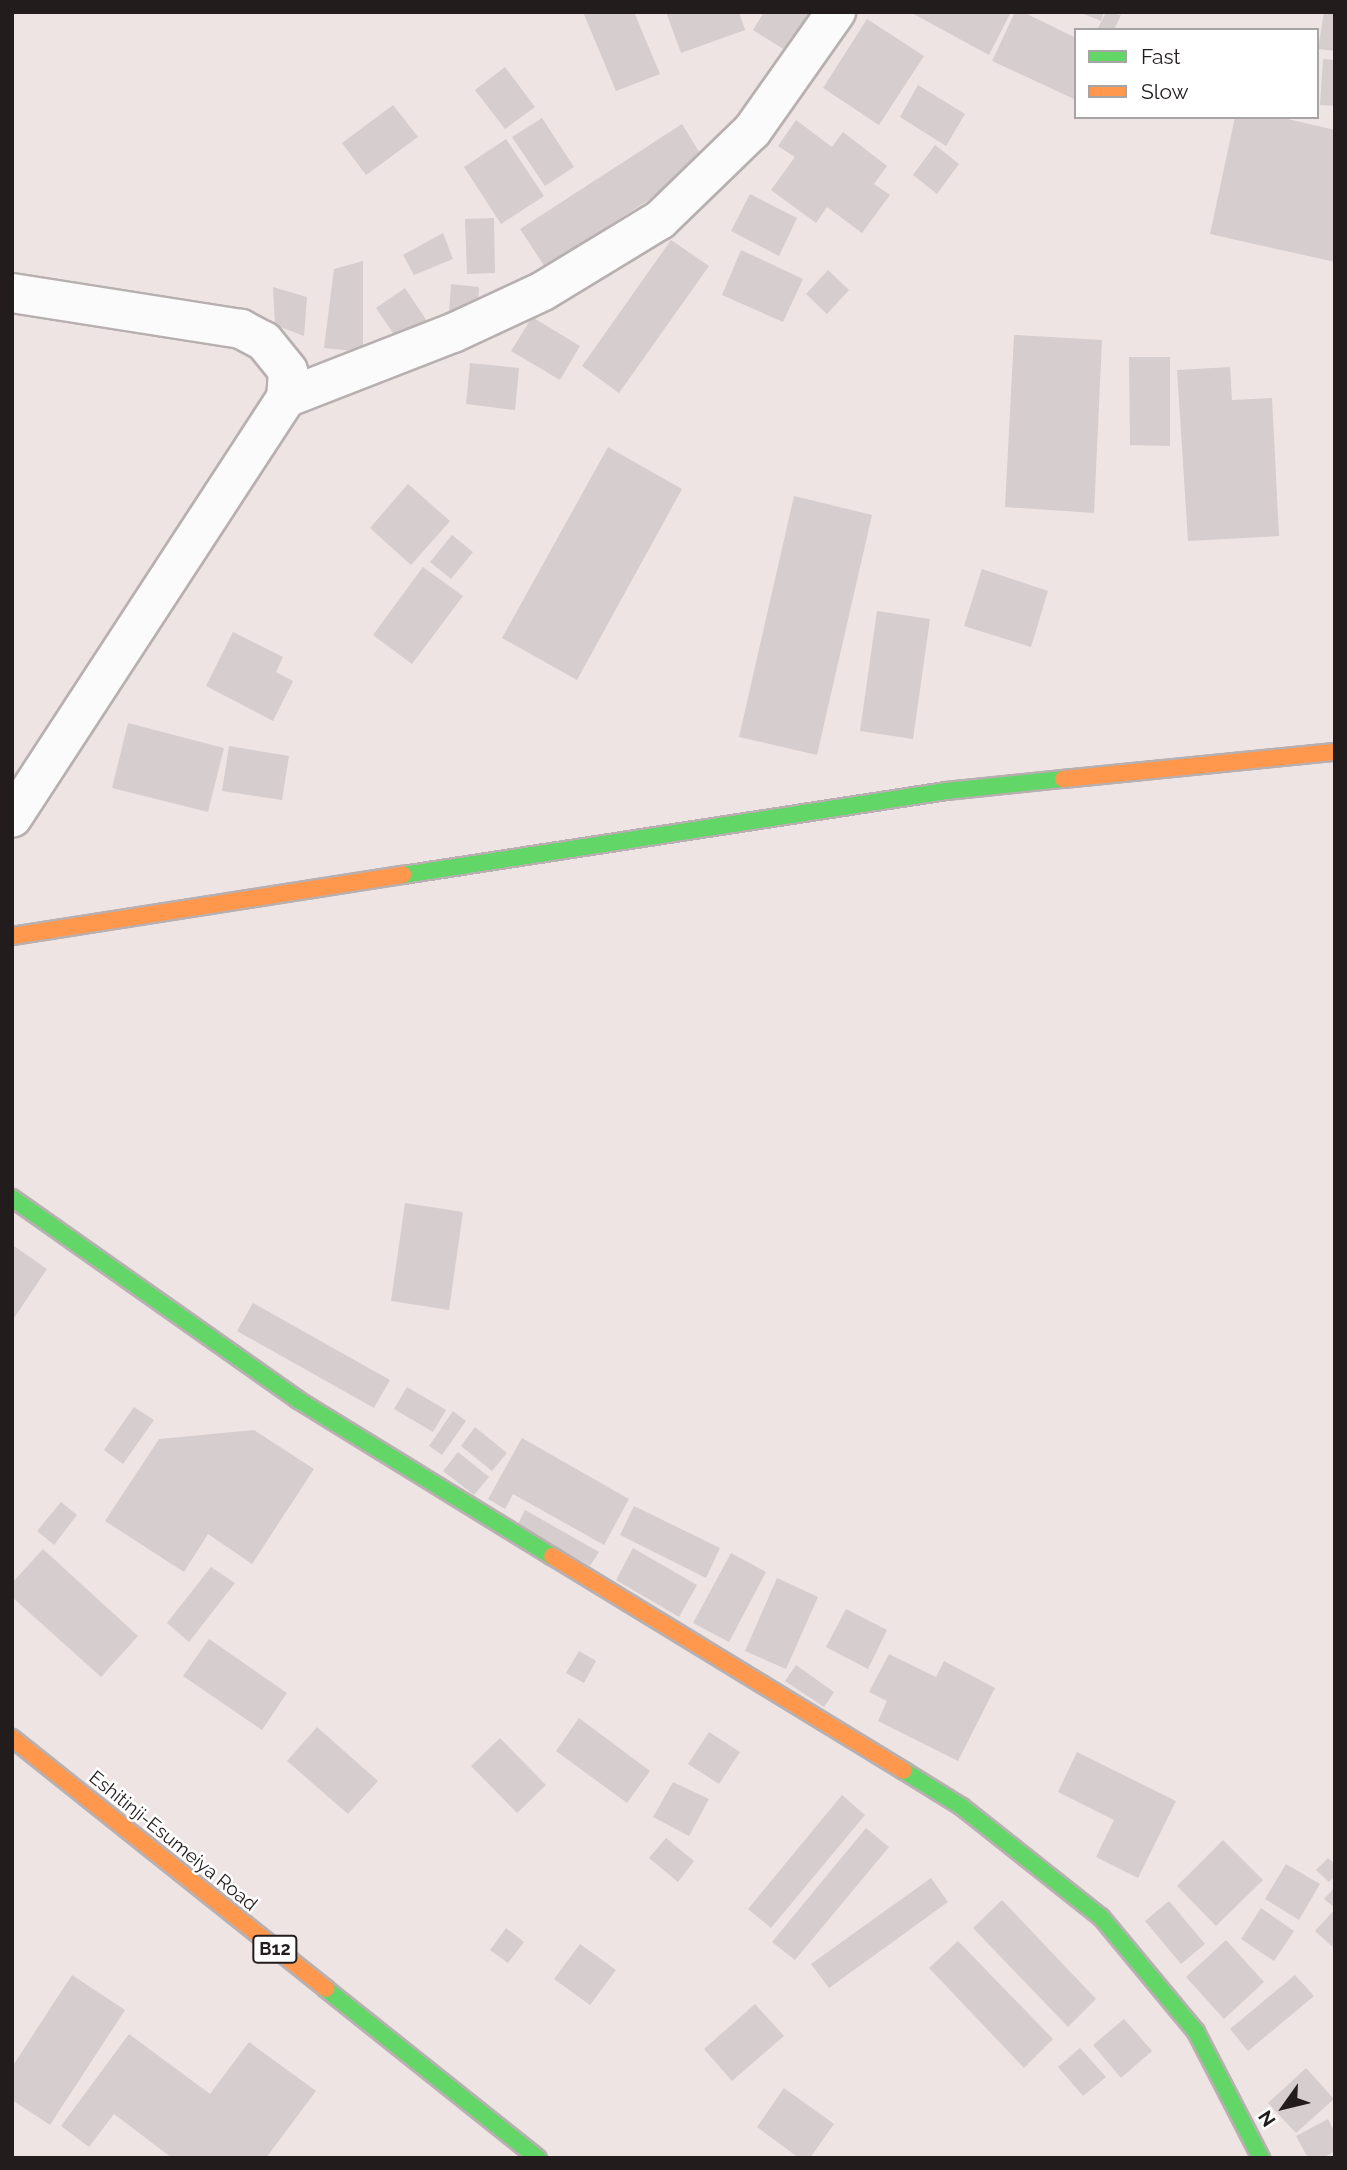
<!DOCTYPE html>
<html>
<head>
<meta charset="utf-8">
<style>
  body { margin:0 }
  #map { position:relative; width:1347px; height:2170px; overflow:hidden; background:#eee4e4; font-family:Raleway,sans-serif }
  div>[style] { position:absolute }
  .building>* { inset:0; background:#d5cdce }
  .roads { filter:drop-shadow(2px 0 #b8b0b0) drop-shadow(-2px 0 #b8b0b0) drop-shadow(0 2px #b8b0b0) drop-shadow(0 -2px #b8b0b0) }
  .street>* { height:38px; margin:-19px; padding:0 19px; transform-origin:19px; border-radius:19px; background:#fcfbfb }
  .fast>* { height:16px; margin:-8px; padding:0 8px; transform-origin:8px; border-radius:8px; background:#63d668 }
  .slow>* { height:16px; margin:-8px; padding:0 8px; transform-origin:8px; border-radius:8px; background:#ff974d }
  span { translate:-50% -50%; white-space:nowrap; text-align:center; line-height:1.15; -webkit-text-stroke:5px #fff; paint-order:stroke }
  .shield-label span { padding:2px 5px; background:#fff; border:2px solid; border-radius:5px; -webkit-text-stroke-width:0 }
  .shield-label { font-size:18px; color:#231c1d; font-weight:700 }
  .street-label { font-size:19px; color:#231c1d }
  .frame { position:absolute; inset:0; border:14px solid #231c1d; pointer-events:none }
  .legend { position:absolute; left:1074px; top:28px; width:245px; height:91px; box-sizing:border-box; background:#fff; border:2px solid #a7a4a5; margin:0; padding:9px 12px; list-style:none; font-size:21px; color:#231c1d }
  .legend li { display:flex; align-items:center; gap:14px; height:35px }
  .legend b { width:35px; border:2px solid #a7a4a5 }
  .north { position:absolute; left:1249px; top:2072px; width:70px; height:70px; -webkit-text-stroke:5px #fff; paint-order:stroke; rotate:236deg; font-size:19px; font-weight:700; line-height:28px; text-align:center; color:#231c1d }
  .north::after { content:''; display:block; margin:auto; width:24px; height:32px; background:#231c1d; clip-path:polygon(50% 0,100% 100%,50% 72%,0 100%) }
</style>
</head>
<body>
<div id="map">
  <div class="building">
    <div style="clip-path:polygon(583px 12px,634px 12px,660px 74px,616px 91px)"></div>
    <div style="clip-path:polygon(666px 12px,739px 12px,745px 30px,681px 53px)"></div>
    <div style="clip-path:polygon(764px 12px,821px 12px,793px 55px,753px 30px)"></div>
    <div style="clip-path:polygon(910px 12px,1011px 12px,989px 55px)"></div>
    <div style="clip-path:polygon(1015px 12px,1023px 12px,1076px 38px,1074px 99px,992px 61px)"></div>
    <div style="clip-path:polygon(1079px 12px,1104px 12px,1101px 21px)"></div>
    <div style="clip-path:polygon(1106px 12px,1121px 15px,1114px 30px,1097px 30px)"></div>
    <div style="clip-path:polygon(1324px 12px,1335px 12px,1335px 51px,1318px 49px)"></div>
    <div style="clip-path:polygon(867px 19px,924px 56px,879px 125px,823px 88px)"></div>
    <div style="clip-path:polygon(1323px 59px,1335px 60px,1335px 106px,1320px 105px)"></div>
    <div style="clip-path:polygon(505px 67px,535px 107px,505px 129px,475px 90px)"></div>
    <div style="clip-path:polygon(918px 85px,965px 114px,946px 146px,900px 117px)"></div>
    <div style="clip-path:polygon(393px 105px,418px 137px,366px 175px,342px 143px)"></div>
    <div style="clip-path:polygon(1235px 117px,1279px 117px,1335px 130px,1335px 262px,1210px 234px)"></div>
    <div style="clip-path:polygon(542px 118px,574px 167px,545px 186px,512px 137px)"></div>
    <div style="clip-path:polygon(796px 120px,832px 147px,843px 132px,887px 166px,874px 184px,890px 195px,862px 233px,827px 207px,816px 223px,771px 190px,795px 157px,778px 146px)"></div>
    <div style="clip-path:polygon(682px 124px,706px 163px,545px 267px,520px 229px)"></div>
    <div style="clip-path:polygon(506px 139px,544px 196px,501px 224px,464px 167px)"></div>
    <div style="clip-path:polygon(935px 145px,959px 164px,937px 194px,913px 175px)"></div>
    <div style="clip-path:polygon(750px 194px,797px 218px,779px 256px,731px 231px)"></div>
    <div style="clip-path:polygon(494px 218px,495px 273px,467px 274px,465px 219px)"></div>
    <div style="clip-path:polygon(443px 233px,453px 259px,414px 275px,403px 255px)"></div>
    <div style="clip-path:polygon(671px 240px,709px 266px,619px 393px,582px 366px)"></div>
    <div style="clip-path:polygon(741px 250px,803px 279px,783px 322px,722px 295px)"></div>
    <div style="clip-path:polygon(363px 261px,363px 352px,324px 348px,334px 269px)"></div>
    <div style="clip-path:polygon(828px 270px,849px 290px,827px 314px,806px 294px)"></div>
    <div style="clip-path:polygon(451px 284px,479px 287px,478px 303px,449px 312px)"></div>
    <div style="clip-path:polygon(273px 287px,307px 297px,304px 336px,275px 325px)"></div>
    <div style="clip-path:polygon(405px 288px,431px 327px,395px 336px,376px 308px)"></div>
    <div style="clip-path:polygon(532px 317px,580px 346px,560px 380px,511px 351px)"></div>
    <div style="clip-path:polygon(1014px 335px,1102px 340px,1094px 513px,1005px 507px)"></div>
    <div style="clip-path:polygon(1129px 357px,1170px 357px,1170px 446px,1130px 445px)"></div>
    <div style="clip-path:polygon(470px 363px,519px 368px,515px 410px,466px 404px)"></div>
    <div style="clip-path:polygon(1230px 367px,1232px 400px,1272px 398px,1279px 536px,1188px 541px,1177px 370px)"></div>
    <div style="clip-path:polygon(608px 447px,682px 489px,577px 680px,502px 638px)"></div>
    <div style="clip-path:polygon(408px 484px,450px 521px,411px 565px,370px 528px)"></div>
    <div style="clip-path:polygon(794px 496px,872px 515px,817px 755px,739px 737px)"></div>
    <div style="clip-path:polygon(452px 535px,473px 552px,451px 579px,430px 562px)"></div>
    <div style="clip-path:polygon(423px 567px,463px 596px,412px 664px,373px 635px)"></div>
    <div style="clip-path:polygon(982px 569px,1048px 591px,1031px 647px,964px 626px)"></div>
    <div style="clip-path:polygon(877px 611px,930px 619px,913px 739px,860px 731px)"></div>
    <div style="clip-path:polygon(233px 632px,283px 657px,276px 672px,293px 681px,273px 721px,206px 686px)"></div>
    <div style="clip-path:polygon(128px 723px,224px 748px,208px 812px,112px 788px)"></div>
    <div style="clip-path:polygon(229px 746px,289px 756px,282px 800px,222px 791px)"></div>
    <div style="clip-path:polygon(405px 1203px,463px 1212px,449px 1310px,391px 1301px)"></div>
    <div style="clip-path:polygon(14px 1246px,47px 1269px,12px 1321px,12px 1248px)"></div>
    <div style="clip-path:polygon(253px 1303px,390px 1380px,374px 1408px,237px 1331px)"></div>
    <div style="clip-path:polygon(407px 1387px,446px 1410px,433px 1432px,394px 1409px)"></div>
    <div style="clip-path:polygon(134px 1407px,154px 1420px,123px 1464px,104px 1450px)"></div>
    <div style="clip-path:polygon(453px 1411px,466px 1421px,442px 1455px,429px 1446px)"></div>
    <div style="clip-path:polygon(475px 1427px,507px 1453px,492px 1471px,461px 1446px)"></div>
    <div style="clip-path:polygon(254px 1430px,314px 1469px,252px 1564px,208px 1534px,184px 1572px,105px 1521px,159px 1439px)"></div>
    <div style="clip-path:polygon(522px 1438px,629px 1499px,604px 1545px,513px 1494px,505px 1509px,488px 1499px)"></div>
    <div style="clip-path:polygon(458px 1452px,489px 1477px,474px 1495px,443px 1471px)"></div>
    <div style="clip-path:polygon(61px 1502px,77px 1515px,54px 1545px,37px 1531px)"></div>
    <div style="clip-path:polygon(634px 1506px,720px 1548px,706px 1578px,620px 1535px)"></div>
    <div style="clip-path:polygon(525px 1510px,599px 1552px,590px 1566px,518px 1524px)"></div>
    <div style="clip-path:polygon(633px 1548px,697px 1585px,679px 1617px,616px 1580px)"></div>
    <div style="clip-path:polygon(43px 1549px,138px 1636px,101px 1677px,12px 1597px,12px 1583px)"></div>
    <div style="clip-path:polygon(731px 1553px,766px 1572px,729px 1642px,693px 1623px)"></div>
    <div style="clip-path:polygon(211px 1567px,235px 1583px,189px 1642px,167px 1623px)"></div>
    <div style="clip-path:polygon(777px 1578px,818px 1597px,786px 1669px,745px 1651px)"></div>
    <div style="clip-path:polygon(846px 1609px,887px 1630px,868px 1669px,826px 1647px)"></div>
    <div style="clip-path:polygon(209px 1639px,287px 1693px,262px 1730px,183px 1676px)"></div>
    <div style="clip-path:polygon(579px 1651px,596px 1661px,584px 1683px,566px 1673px)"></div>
    <div style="clip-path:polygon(889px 1654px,936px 1677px,944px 1661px,995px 1688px,958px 1761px,878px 1721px,887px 1701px,869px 1692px)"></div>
    <div style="clip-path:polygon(796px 1665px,834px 1692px,824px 1707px,785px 1681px)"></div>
    <div style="clip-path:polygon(579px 1718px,650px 1771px,627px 1803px,556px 1751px)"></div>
    <div style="clip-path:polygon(317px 1727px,378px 1781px,348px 1814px,287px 1761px)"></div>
    <div style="clip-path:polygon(709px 1732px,740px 1752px,719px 1784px,688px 1764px)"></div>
    <div style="clip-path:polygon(500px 1738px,546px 1785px,517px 1813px,471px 1766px)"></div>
    <div style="clip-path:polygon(1077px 1752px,1176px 1801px,1138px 1878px,1096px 1857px,1114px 1820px,1058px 1792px)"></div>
    <div style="clip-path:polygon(673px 1782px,709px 1799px,689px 1836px,653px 1817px)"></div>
    <div style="clip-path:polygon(842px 1795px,865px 1815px,771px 1928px,748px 1909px)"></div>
    <div style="clip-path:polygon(866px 1828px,889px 1847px,795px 1960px,772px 1942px)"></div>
    <div style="clip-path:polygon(666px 1838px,694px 1861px,678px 1882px,649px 1858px)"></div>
    <div style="clip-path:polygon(1223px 1840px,1263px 1880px,1216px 1926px,1177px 1886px)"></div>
    <div style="clip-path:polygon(1328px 1858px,1335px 1864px,1335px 1876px,1329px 1882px,1316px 1870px)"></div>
    <div style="clip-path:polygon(1286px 1864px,1320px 1884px,1299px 1920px,1265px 1899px)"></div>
    <div style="clip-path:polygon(931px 1878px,948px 1902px,829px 1988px,811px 1964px)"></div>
    <div style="clip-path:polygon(1335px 1887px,1335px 1908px,1324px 1899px)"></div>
    <div style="clip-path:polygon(1002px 1900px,1096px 1999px,1068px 2027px,973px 1928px)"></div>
    <div style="clip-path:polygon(1169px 1901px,1205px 1944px,1181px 1964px,1145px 1921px)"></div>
    <div style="clip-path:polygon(1261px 1908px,1294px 1931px,1274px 1961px,1241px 1939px)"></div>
    <div style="clip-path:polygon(1335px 1909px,1335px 1949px,1315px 1931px)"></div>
    <div style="clip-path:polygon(506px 1928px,524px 1942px,508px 1963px,490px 1950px)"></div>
    <div style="clip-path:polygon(1226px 1940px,1264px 1982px,1224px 2019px,1186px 1977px)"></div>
    <div style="clip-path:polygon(958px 1941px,1053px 2039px,1024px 2068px,929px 1968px)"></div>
    <div style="clip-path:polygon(580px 1944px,616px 1970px,590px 2005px,554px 1979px)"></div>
    <div style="clip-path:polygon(72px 1975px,125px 2010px,50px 2125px,12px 2100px,12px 2067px)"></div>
    <div style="clip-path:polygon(1295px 1975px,1314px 1996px,1248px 2051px,1230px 2029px)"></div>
    <div style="clip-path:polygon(755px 2004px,784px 2036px,732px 2081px,704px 2049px)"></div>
    <div style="clip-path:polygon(1124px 2019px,1152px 2051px,1121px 2078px,1093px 2045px)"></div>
    <div style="clip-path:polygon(129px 2034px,210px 2094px,249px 2042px,316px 2091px,266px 2158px,172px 2158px,114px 2114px,89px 2147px,61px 2126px)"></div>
    <div style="clip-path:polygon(1080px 2048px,1106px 2077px,1083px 2096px,1058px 2067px)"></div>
    <div style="clip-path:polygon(1306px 2068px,1334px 2099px,1296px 2133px,1268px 2103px)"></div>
    <div style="clip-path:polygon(784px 2088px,834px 2124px,810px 2158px,799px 2158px,757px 2127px)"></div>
    <div style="clip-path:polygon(1328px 2119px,1335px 2133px,1335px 2151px,1323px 2158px,1308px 2158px,1296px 2136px)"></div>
  </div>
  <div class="roads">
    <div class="street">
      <div style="left:12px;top:293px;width:232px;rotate:8.9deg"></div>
      <div style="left:241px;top:329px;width:26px;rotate:28deg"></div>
      <div style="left:264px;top:341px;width:38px;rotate:51deg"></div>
      <div style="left:288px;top:371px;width:27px;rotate:94deg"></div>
      <div style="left:286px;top:398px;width:501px;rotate:123.12deg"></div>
      <div style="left:286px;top:398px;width:179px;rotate:-21.3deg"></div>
      <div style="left:453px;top:333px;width:99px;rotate:-25deg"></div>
      <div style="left:543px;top:291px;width:137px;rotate:-31.3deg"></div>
      <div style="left:660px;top:220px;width:128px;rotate:-44.1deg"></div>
      <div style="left:752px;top:131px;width:146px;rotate:-54.8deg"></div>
    </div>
    <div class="fast">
      <div style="left:403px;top:875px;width:549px;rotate:-8.79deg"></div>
      <div style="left:946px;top:791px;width:118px;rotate:-5.9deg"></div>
      <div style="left:12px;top:1198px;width:350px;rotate:35.2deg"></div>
      <div style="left:298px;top:1400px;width:298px;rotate:31.6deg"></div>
      <div style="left:904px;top:1771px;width:68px;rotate:31.8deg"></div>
      <div style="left:962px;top:1807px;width:177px;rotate:38.4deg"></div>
      <div style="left:1101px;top:1917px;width:149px;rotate:50.4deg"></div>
      <div style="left:1196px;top:2032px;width:142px;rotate:62.7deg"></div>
      <div style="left:326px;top:1989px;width:271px;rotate:38.6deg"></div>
    </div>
    <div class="slow">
      <div style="left:1063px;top:779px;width:273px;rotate:-5.7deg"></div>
      <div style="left:12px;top:936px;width:396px;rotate:-8.9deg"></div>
      <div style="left:552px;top:1556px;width:412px;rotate:31.4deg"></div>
      <div style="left:12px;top:1738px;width:402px;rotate:38.6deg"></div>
    </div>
  </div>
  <div class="shield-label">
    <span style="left:275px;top:1949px">B12</span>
  </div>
  <div class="street-label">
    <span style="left:173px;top:1841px;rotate:39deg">Eshitinji-Esumeiya Road</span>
  </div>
  <div class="frame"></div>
  <ul class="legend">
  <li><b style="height:9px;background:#63d668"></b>Fast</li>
  <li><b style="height:9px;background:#ff974d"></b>Slow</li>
  </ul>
  <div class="north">N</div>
</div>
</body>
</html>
